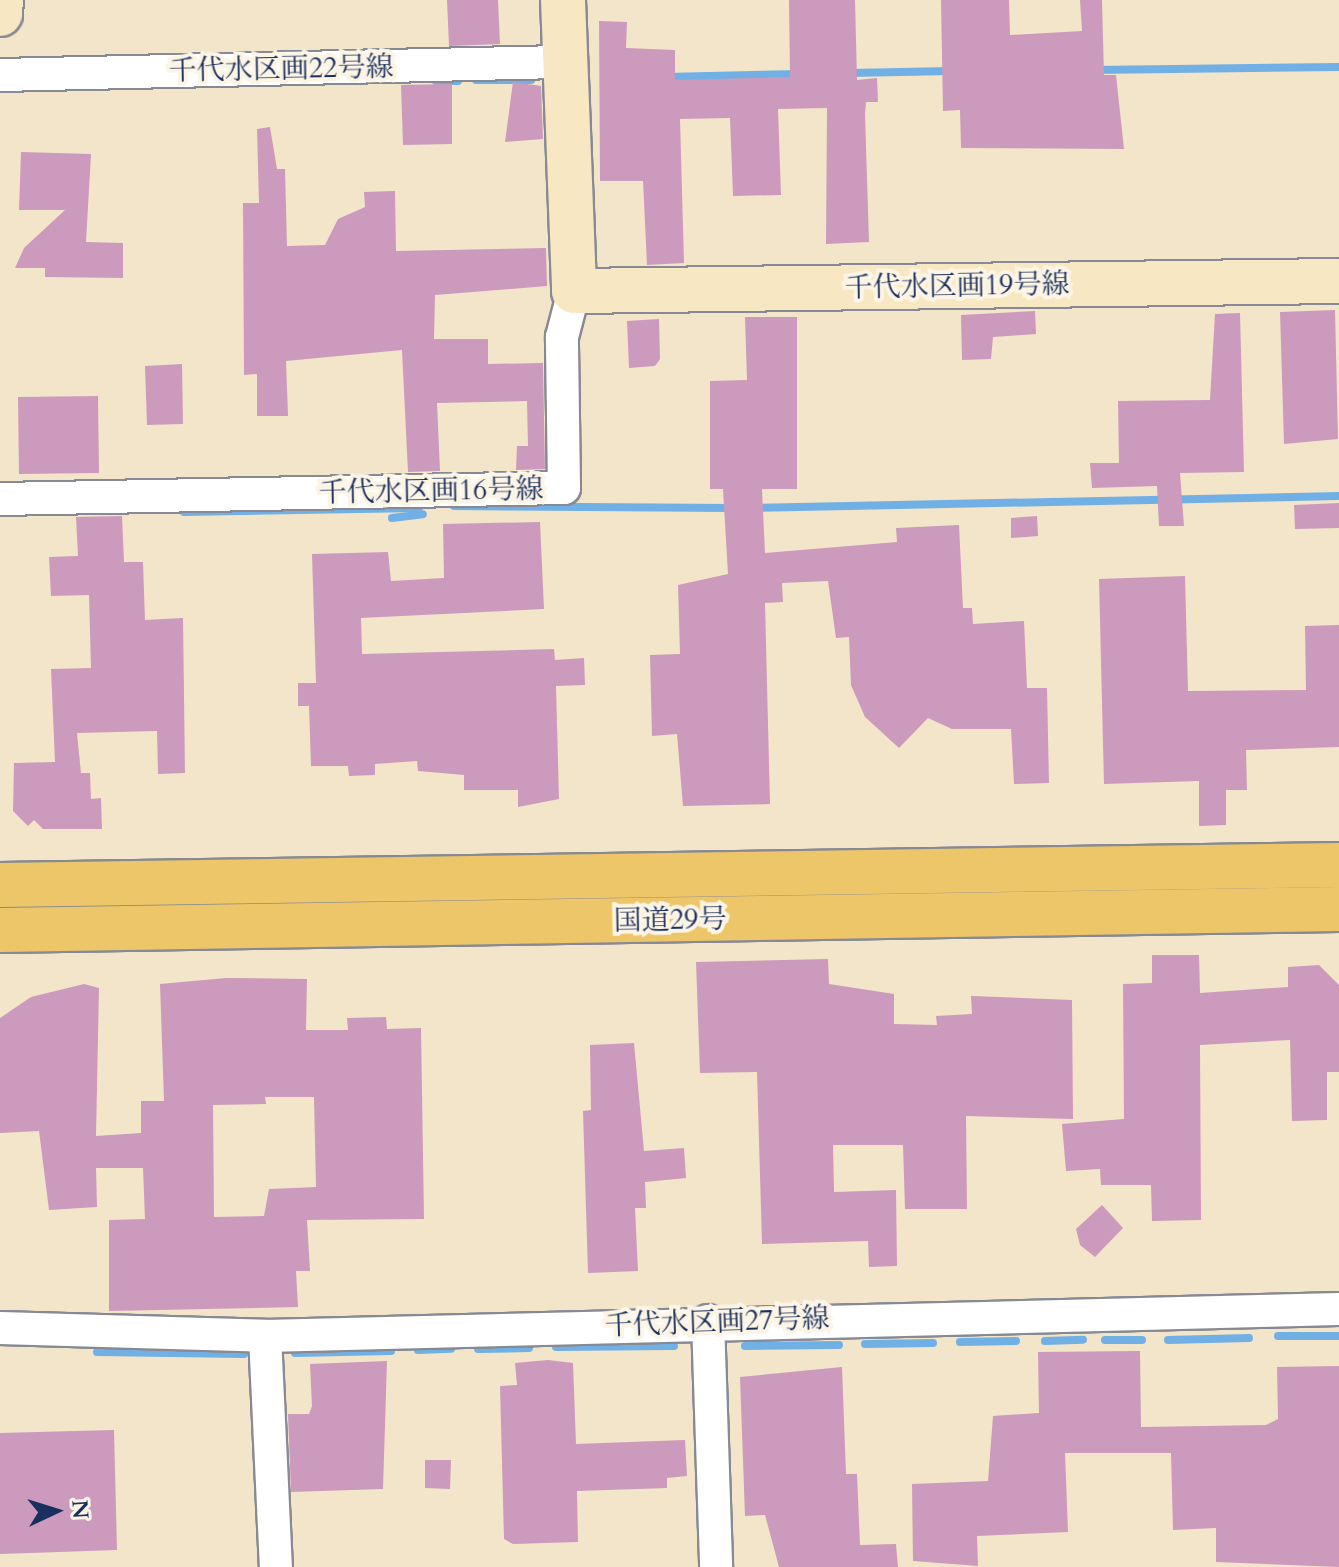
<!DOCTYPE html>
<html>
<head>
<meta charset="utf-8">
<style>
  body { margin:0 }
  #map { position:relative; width:1339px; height:1567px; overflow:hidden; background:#f3e5c9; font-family:Cardo,"Noto Serif JP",serif }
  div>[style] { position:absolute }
  .stream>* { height:8px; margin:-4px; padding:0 4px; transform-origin:4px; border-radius:4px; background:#71b0e4 }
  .building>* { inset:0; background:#cc9abc }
  .roads { filter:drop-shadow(2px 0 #878a94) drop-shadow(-2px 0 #878a94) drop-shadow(0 2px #878a94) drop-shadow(0 -2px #878a94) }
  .street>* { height:32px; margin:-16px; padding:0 16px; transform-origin:16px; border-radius:16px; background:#fff }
  .secondary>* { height:44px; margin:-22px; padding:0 22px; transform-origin:22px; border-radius:22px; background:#f7e8c3 }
  .highway>* { height:44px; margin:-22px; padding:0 22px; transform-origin:22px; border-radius:22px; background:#ecc669 }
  span { translate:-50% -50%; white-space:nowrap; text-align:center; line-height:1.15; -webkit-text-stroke:8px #fcf5e5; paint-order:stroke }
  .street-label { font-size:28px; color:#1b2f5e }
  .north { position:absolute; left:16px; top:1471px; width:80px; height:80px; -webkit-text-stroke:6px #fcf5e5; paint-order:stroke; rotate:86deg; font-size:22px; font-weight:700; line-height:32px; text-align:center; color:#1b2f5e }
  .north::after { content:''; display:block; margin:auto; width:28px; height:36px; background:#1b2f5e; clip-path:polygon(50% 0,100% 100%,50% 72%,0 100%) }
</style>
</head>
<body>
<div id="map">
  <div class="stream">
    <div style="left:1093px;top:70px;width:246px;rotate:-0.7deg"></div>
    <div style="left:849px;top:73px;width:103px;rotate:-1.1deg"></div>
    <div style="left:665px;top:77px;width:135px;rotate:-1.3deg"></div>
    <div style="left:476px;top:80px;width:55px"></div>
    <div style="left:436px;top:81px;width:22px"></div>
    <div style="left:454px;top:506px;width:278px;rotate:0.4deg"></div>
    <div style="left:753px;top:508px;width:586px;rotate:-1.17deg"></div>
    <div style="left:184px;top:512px;width:235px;rotate:-1deg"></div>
    <div style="left:392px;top:518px;width:31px;rotate:-7deg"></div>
    <div style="left:1278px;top:1336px;width:61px"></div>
    <div style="left:1105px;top:1340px;width:37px"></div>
    <div style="left:1168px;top:1340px;width:81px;rotate:-1.4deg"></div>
    <div style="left:1045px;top:1341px;width:38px;rotate:-2deg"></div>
    <div style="left:960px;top:1342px;width:56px;rotate:-1deg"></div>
    <div style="left:865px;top:1344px;width:68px;rotate:-0.8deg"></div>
    <div style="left:745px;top:1346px;width:94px;rotate:-0.6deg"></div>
    <div style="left:556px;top:1347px;width:118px;rotate:-0.5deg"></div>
    <div style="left:478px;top:1349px;width:51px;rotate:-1.1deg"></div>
    <div style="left:418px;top:1350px;width:33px;rotate:-2deg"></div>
    <div style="left:97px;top:1352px;width:147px;rotate:0.8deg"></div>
    <div style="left:295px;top:1353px;width:96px;rotate:-1.2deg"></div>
  </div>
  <div class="building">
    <div style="clip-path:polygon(447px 0,498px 0,500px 44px,449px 46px)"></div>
    <div style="clip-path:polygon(789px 0,855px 0,857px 80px,877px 78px,878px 102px,866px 102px,865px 114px,869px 242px,826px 244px,827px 108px,778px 109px,781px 195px,733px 196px,730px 118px,680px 119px,684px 263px,647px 265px,643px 181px,600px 181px,599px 21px,627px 22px,626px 48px,675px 50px,675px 80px,790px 77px)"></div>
    <div style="clip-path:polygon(941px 0,1009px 0,1010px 35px,1082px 31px,1080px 0,1102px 0,1104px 75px,1116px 75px,1124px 149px,961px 148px,960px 110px,943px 111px)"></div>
    <div style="clip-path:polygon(513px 82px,541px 86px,543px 139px,505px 142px)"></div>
    <div style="clip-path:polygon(452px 84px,452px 144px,403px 145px,401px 85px)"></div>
    <div style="clip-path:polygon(270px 127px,277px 169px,285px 169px,287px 246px,325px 245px,338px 219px,365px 207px,364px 192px,395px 191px,396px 251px,546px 248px,547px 286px,435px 295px,434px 339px,488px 339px,488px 364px,543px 363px,545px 469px,516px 470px,517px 446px,528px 446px,527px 401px,437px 403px,440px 471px,408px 472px,402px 350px,286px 361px,288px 416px,257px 416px,257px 374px,244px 375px,243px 203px,259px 203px,257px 129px)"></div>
    <div style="clip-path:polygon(21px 152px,91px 154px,86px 242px,123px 243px,123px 278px,45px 277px,45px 268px,15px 268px,24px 248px,65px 210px,19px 210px)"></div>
    <div style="clip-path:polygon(1335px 310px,1338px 439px,1284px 444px,1280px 312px)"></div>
    <div style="clip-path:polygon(1035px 311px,1036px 334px,993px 337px,991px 359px,962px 360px,961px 315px)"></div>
    <div style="clip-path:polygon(1240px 313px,1244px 472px,1180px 473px,1184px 526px,1159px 526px,1157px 486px,1092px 488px,1090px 463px,1119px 463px,1118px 401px,1210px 400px,1215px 314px)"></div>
    <div style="clip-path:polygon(745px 317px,797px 317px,797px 489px,762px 489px,765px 553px,897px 542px,896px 528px,959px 525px,963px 608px,972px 608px,973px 624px,1024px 621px,1027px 688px,1047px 688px,1049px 783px,1014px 784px,1011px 729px,952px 729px,928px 718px,899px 748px,865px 717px,851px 685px,849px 637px,836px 638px,828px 581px,782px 583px,783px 602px,765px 603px,770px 804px,683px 806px,677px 734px,652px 736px,650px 655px,680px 654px,678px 585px,728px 574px,723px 489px,710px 489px,710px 381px,747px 380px)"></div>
    <div style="clip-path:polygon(659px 319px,660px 359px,655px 366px,629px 368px,627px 321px)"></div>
    <div style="clip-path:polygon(182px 364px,183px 424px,147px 425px,145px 366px)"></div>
    <div style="clip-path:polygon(98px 396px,99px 473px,19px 474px,18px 397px)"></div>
    <div style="clip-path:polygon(1339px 503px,1339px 528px,1295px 529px,1294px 505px)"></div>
    <div style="clip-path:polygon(122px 516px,124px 562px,143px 562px,145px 620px,183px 618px,185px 773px,158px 774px,157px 731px,77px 733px,81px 773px,90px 773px,91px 799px,101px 798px,102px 829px,43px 829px,34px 820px,28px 826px,13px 811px,14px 763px,55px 762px,51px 669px,91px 668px,89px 595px,51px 596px,49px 557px,78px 556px,76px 517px)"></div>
    <div style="clip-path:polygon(1037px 516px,1038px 536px,1011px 538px,1011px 518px)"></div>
    <div style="clip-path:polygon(540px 522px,544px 609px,361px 618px,362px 654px,554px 649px,555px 660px,584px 658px,585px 685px,556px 686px,559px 799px,518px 807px,518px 790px,464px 790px,464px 775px,418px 771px,417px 761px,375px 764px,375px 775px,349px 776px,348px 766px,311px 766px,309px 706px,298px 706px,298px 683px,316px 683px,312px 554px,388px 552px,391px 581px,444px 578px,443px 524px)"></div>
    <div style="clip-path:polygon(1185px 576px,1188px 691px,1306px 690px,1305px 626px,1339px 625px,1339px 747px,1246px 750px,1247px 790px,1226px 790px,1226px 825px,1199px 826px,1199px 781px,1104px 784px,1099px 579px)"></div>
    <div style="clip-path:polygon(1152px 955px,1199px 955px,1200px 993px,1288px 987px,1288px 967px,1319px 965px,1339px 985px,1339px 1072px,1327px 1072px,1327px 1120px,1292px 1121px,1290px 1040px,1200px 1045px,1201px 1220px,1152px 1221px,1151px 1185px,1101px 1185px,1100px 1169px,1066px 1171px,1062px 1124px,1124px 1119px,1123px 984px,1152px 983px)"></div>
    <div style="clip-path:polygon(828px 959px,829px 984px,894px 994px,894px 1024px,937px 1025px,936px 1016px,972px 1014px,971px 996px,1072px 1000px,1073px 1119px,966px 1116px,967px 1209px,905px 1209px,903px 1145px,833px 1145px,834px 1192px,896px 1190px,897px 1266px,869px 1267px,868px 1241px,762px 1244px,757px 1072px,700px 1073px,696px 962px)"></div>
    <div style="clip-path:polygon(evenodd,226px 978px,307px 979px,306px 1030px,348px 1030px,347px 1018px,386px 1017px,387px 1029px,421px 1028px,424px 1219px,307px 1220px,310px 1271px,296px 1271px,298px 1307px,109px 1311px,109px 1220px,145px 1219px,143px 1168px,96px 1168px,97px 1207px,49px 1210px,39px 1131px,0 1133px,0 1018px,31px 997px,84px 984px,99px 988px,96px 1136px,141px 1133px,141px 1101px,164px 1101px,160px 984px,226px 978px,265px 1097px,314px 1097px,316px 1187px,269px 1189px,264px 1216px,214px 1217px,213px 1105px,266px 1104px,265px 1097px)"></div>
    <div style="clip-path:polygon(634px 1043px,644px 1151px,684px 1148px,686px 1178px,645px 1182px,646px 1208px,635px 1208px,638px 1271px,588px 1273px,583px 1111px,591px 1110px,590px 1045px)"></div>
    <div style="clip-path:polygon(1102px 1205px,1123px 1228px,1095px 1257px,1080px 1245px,1076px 1229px)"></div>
    <div style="clip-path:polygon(1140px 1351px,1141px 1427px,1266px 1425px,1278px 1419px,1277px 1367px,1339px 1366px,1339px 1567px,1216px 1562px,1216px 1528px,1173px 1530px,1171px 1453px,1065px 1453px,1068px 1532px,977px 1536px,978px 1566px,913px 1561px,912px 1484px,988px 1481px,993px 1416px,1039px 1413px,1038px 1352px)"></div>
    <div style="clip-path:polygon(548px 1360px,573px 1363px,576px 1444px,685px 1440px,687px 1476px,667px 1478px,667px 1488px,577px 1491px,578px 1542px,513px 1544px,504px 1539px,500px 1386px,517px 1385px,515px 1363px)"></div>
    <div style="clip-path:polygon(387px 1361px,383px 1489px,291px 1492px,288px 1414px,309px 1414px,312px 1406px,310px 1364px)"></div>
    <div style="clip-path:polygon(842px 1367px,846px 1474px,857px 1474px,860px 1545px,896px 1544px,898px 1567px,779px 1567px,765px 1515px,745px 1516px,740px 1377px)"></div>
    <div style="clip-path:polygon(114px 1430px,117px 1550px,0 1554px,0 1433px)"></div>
    <div style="clip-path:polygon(425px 1460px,451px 1460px,450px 1489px,425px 1488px)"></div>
  </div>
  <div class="roads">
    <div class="street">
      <div style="left:0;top:75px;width:561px;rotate:-1.33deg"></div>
      <div style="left:0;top:499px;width:564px;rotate:-1.12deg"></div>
      <div style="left:564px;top:488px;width:151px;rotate:-90.8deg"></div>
      <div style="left:562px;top:337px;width:48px;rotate:-75.4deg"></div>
      <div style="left:708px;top:1321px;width:246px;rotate:88.1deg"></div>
      <div style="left:0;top:1328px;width:265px;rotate:1.7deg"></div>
      <div style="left:265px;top:1336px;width:1074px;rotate:-1.44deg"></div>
      <div style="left:265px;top:1336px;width:231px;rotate:87.3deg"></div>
    </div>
    <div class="secondary">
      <div style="left:563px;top:0;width:291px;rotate:87.8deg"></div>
      <div style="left:574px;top:291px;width:765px;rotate:-0.75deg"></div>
      <div style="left:0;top:14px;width:14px;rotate:-86deg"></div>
    </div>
    <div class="highway">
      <div style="left:0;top:885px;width:1339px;rotate:-0.86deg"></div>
      <div style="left:0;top:930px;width:1339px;rotate:-0.9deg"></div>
    </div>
  </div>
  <div class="street-label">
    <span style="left:281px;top:69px;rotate:-1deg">千代水区画22号線</span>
    <span style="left:957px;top:286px;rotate:-1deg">千代水区画19号線</span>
    <span style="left:431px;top:491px;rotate:-1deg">千代水区画16号線</span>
    <span style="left:670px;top:920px;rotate:-1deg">国道29号</span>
    <span style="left:717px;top:1322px;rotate:-2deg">千代水区画27号線</span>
  </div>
  <div class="north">N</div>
</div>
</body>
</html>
